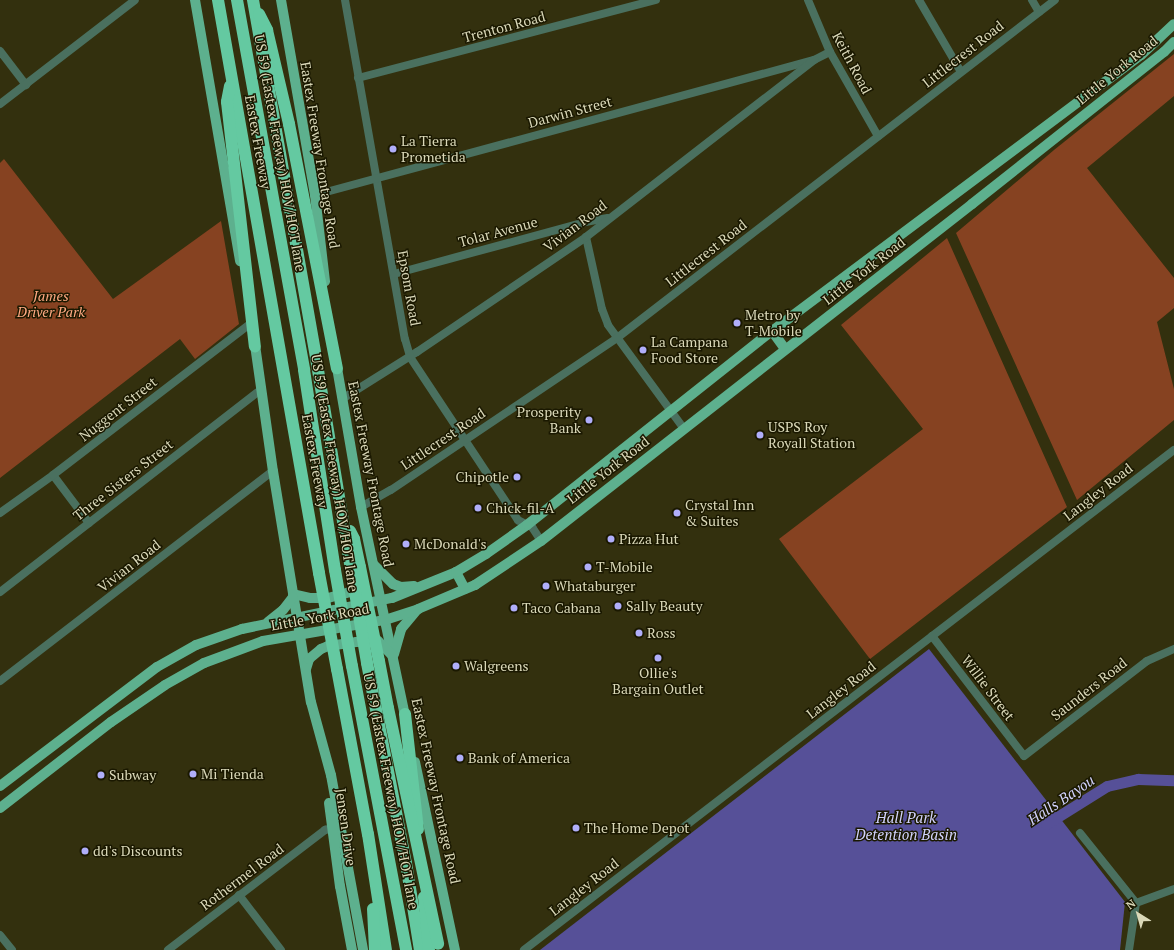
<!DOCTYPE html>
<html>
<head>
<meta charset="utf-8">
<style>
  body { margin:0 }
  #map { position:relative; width:1174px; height:950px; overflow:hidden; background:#33300e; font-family:"PT Serif",serif }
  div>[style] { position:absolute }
  .green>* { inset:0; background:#864221 }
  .water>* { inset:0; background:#565098 }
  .river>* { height:11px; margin:-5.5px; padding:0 5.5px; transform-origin:5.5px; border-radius:5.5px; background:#565098 }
  .minor>* { height:8px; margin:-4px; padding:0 4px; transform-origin:4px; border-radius:4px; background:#4a705f }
  .major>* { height:10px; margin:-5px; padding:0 5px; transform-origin:5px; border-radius:5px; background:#5db08e }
  .highway>* { height:12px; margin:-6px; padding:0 6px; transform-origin:6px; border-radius:6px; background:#64c9a1 }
  .highway-bridge>* { height:12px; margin:-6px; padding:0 6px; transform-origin:6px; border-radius:6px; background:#64c9a1 }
  .dots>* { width:11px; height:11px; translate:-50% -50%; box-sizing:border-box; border:2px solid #1a1800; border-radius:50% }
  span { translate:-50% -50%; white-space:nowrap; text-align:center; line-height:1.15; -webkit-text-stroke:3px #1a1800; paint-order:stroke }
  .street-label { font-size:14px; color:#dad8b8 }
  .poi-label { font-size:14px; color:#dad8b8 }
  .left { translate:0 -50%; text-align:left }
  .right { translate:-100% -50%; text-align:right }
  .park-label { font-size:14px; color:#ffa982; font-style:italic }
  .water-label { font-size:15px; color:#d2d2fc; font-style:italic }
  .north { position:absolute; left:1118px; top:894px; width:40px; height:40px; -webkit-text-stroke:3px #1a1800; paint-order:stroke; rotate:323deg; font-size:11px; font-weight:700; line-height:16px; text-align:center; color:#dad8b8 }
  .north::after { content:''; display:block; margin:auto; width:14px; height:18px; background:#dad8b8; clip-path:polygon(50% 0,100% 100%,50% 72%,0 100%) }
</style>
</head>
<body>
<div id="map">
  <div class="green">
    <div style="clip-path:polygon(1174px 54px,1174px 96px,1087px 168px,1174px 278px,1174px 308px,1157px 322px,1174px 389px,1174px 420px,1077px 500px,956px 233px,1054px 150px)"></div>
    <div style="clip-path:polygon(4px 159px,113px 299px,221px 221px,239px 324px,195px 359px,180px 339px,0 478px,0 163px)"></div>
    <div style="clip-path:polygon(947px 238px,1067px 507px,870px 659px,779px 539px,923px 429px,841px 325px)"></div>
  </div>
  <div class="water">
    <div style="clip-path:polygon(929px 649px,1125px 902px,1120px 950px,540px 950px)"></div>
  </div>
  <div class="river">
    <div style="left:1046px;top:824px;width:72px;rotate:-31.9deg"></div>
    <div style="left:1107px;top:786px;width:32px;rotate:-13deg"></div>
    <div style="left:1138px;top:779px;width:36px;rotate:2deg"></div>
  </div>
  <div class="minor">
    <div style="left:345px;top:0;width:344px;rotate:80deg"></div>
    <div style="left:405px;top:339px;width:19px;rotate:74deg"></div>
    <div style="left:410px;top:357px;width:196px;rotate:56.5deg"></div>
    <div style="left:518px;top:520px;width:16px;rotate:27deg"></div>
    <div style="left:532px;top:527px;width:17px;rotate:57deg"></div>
    <div style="left:808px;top:0;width:56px;rotate:67.1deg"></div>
    <div style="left:830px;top:52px;width:97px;rotate:60.3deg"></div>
    <div style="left:919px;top:0;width:83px;rotate:59.7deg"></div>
    <div style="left:1032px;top:0;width:14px;rotate:60deg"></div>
    <div style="left:0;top:51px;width:43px;rotate:52.6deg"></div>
    <div style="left:358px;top:78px;width:308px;rotate:-14.7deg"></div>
    <div style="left:0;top:104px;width:170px;rotate:-37.6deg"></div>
    <div style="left:315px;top:195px;width:517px;rotate:-15.14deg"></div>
    <div style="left:814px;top:60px;width:18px;rotate:-27deg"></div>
    <div style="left:586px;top:237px;width:74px;rotate:77.5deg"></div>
    <div style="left:602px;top:309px;width:17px;rotate:69deg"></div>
    <div style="left:608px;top:325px;width:129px;rotate:53.8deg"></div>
    <div style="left:394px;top:274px;width:198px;rotate:-15.2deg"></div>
    <div style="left:585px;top:222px;width:23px;rotate:-10deg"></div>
    <div style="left:342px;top:399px;width:89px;rotate:-32.1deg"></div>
    <div style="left:417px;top:352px;width:204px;rotate:-34.2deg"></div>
    <div style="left:586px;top:237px;width:289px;rotate:-37.8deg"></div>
    <div style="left:53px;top:475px;width:60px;rotate:53.1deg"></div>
    <div style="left:361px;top:507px;width:34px;rotate:-30deg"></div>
    <div style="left:391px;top:490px;width:272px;rotate:-33.9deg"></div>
    <div style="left:617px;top:338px;width:553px;rotate:-37.66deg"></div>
    <div style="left:0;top:513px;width:65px;rotate:-35.6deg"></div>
    <div style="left:53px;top:475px;width:250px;rotate:-37.5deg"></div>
    <div style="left:0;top:592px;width:331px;rotate:-37.8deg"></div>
    <div style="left:932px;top:636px;width:151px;rotate:52.5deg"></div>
    <div style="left:1024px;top:756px;width:155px;rotate:-37.7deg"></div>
    <div style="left:1147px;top:661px;width:30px;rotate:-24deg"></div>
    <div style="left:0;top:681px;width:344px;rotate:-37.6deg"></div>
    <div style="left:1080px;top:833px;width:90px;rotate:51.3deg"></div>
    <div style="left:1136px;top:903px;width:48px;rotate:98.5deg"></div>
    <div style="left:239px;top:895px;width:69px;rotate:52.6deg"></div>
    <div style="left:1136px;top:903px;width:40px;rotate:-20.2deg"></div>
    <div style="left:0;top:935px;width:19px;rotate:51deg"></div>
    <div style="left:168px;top:950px;width:198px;rotate:-37.4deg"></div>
    <div style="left:325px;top:830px;width:8px;rotate:-14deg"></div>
    <div style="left:524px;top:950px;width:820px;rotate:-37.57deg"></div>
  </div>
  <div class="major">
    <div style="left:195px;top:0;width:265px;rotate:80.2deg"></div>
    <div style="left:281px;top:0;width:198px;rotate:80.1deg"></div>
    <div style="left:315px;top:195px;width:87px;rotate:83.4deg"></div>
    <div style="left:772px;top:331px;width:22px;rotate:54deg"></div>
    <div style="left:254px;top:338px;width:134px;rotate:81.9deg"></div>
    <div style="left:273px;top:471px;width:234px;rotate:80.7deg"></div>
    <div style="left:311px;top:702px;width:76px;rotate:74.7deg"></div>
    <div style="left:331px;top:775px;width:178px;rotate:79.6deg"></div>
    <div style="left:336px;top:362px;width:147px;rotate:80.2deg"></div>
    <div style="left:361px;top:507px;width:219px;rotate:78.1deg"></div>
    <div style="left:374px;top:565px;width:27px;rotate:45deg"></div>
    <div style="left:393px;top:584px;width:9px;rotate:21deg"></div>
    <div style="left:401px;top:587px;width:13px;rotate:-4deg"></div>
    <div style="left:456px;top:572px;width:19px;rotate:62deg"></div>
    <div style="left:293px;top:594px;width:17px;rotate:13deg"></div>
    <div style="left:310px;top:598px;width:18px"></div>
    <div style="left:328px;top:598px;width:34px;rotate:-15deg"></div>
    <div style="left:268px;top:622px;width:19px;rotate:-39deg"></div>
    <div style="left:283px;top:610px;width:16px;rotate:-52deg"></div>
    <div style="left:394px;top:654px;width:26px;rotate:-74deg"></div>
    <div style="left:401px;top:629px;width:23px;rotate:-50deg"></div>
    <div style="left:306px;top:669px;width:10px;rotate:-73deg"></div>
    <div style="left:309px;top:659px;width:16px;rotate:-40deg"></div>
    <div style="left:321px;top:649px;width:8px;rotate:-23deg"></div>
    <div style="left:328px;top:646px;width:28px;rotate:-8deg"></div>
    <div style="left:356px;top:642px;width:22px;rotate:-3deg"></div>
    <div style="left:378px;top:641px;width:21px;rotate:45deg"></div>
    <div style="left:415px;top:762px;width:192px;rotate:78deg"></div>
    <div style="left:0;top:786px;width:197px;rotate:-37.2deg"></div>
    <div style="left:157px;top:667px;width:45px;rotate:-29.4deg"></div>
    <div style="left:196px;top:645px;width:49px;rotate:-19.2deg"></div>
    <div style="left:242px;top:629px;width:153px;rotate:-11.7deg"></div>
    <div style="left:392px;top:598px;width:69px;rotate:-22.1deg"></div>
    <div style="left:456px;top:572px;width:35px;rotate:-31deg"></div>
    <div style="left:486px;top:554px;width:50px;rotate:-35.3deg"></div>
    <div style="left:527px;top:525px;width:313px;rotate:-38.4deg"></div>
    <div style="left:772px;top:331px;width:461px;rotate:-36.8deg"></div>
    <div style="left:1141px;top:55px;width:45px;rotate:-43.2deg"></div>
    <div style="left:329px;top:803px;width:84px;rotate:82.5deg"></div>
    <div style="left:340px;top:886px;width:65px;rotate:79.4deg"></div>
    <div style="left:0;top:808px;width:140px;rotate:-37.8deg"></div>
    <div style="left:111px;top:722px;width:65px;rotate:-34.4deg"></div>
    <div style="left:165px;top:685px;width:45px;rotate:-29.4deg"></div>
    <div style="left:204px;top:663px;width:63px;rotate:-20.4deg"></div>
    <div style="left:263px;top:641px;width:124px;rotate:-9.8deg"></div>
    <div style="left:385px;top:620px;width:35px;rotate:-18deg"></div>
    <div style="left:418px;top:609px;width:62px;rotate:-22.8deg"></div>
    <div style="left:475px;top:585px;width:79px;rotate:-33.7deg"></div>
    <div style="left:541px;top:541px;width:547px;rotate:-38.02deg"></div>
    <div style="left:972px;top:204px;width:245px;rotate:-38.4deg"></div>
    <div style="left:1164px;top:52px;width:14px;rotate:-45deg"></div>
  </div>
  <div class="highway">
    <div style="left:218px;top:0;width:582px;rotate:80deg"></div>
    <div style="left:237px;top:0;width:376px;rotate:79.7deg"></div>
    <div style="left:304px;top:370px;width:202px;rotate:81.2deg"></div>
    <div style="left:253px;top:0;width:364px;rotate:80deg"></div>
    <div style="left:316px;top:358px;width:214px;rotate:80.6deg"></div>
    <div style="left:259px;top:14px;width:18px;rotate:63deg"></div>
    <div style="left:267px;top:30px;width:97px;rotate:76.8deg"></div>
    <div style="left:289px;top:124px;width:249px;rotate:78.9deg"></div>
    <div style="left:230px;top:86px;width:16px;rotate:101deg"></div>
    <div style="left:227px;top:102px;width:246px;rotate:83.5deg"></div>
    <div style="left:350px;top:531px;width:9px;rotate:63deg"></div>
    <div style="left:354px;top:539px;width:29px;rotate:78deg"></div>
    <div style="left:379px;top:661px;width:48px;rotate:79.2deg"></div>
    <div style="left:367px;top:663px;width:204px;rotate:79deg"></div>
    <div style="left:406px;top:863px;width:88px;rotate:80.9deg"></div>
    <div style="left:352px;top:666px;width:289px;rotate:79.2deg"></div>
    <div style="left:337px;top:669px;width:168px;rotate:79.4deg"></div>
    <div style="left:368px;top:834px;width:117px;rotate:81.2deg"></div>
    <div style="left:405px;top:714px;width:116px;rotate:83.6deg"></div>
    <div style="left:424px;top:897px;width:53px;rotate:84.6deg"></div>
    <div style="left:373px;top:909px;width:41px;rotate:87.2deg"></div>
  </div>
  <div class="highway-bridge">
    <div style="left:360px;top:567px;width:96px;rotate:78.6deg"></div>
    <div style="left:351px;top:569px;width:95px;rotate:80.3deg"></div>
    <div style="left:335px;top:570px;width:97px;rotate:80deg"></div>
    <div style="left:319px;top:573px;width:98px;rotate:79.4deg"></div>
    <div style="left:388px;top:708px;width:241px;rotate:78deg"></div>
  </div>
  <div class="dots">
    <div style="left:393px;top:149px;background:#b0aefa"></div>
    <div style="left:737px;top:323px;background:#b0aefa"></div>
    <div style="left:643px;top:350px;background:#b0aefa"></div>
    <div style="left:589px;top:420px;background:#b0aefa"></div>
    <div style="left:760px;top:435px;background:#b0aefa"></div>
    <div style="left:517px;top:477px;background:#b0aefa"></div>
    <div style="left:478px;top:508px;background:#b0aefa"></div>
    <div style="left:677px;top:513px;background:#b0aefa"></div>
    <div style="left:611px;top:539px;background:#b0aefa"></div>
    <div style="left:406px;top:544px;background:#b0aefa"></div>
    <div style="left:588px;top:567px;background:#b0aefa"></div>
    <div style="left:546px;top:586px;background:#b0aefa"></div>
    <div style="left:618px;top:606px;background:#b0aefa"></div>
    <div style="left:514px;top:608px;background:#b0aefa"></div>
    <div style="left:639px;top:633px;background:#b0aefa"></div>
    <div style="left:658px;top:658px;background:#b0aefa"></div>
    <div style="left:456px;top:666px;background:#b0aefa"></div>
    <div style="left:460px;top:758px;background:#b0aefa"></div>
    <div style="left:193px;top:774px;background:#b0aefa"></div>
    <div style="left:101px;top:775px;background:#b0aefa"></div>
    <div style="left:576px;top:828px;background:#b0aefa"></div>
    <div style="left:85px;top:851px;background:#b0aefa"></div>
  </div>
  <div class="street-label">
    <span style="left:504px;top:27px;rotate:-15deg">Trenton Road</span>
    <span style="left:963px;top:54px;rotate:-38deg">Littlecrest Road</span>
    <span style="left:852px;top:63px;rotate:62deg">Keith Road</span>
    <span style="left:1117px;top:70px;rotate:-39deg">Little York Road</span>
    <span style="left:570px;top:112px;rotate:-15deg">Darwin Street</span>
    <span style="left:258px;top:142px;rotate:80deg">Eastex Freeway</span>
    <span style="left:280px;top:153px;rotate:80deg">US 59 (Eastex Freeway) HOV/HOT lane</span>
    <span style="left:320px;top:155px;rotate:81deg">Eastex Freeway Frontage Road</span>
    <span style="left:575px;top:226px;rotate:-37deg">Vivian Road</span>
    <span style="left:498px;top:232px;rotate:-15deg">Tolar Avenue</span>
    <span style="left:706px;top:253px;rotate:-38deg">Littlecrest Road</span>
    <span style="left:864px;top:271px;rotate:-38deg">Little York Road</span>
    <span style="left:409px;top:288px;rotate:80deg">Epsom Road</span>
    <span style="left:118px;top:409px;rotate:-38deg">Nuggent Street</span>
    <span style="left:443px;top:439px;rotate:-34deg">Littlecrest Road</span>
    <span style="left:315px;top:461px;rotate:80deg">Eastex Freeway</span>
    <span style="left:608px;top:470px;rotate:-38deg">Little York Road</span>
    <span style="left:335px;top:473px;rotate:81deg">US 59 (Eastex Freeway) HOV/HOT lane</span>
    <span style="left:371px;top:474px;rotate:79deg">Eastex Freeway Frontage Road</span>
    <span style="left:123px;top:480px;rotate:-38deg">Three Sisters Street</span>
    <span style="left:1098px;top:492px;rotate:-38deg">Langley Road</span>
    <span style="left:129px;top:566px;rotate:-38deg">Vivian Road</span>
    <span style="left:320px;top:617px;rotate:-10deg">Little York Road</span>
    <span style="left:988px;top:688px;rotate:53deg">Willie Street</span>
    <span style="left:1089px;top:689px;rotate:-38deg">Saunders Road</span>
    <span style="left:841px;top:690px;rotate:-38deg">Langley Road</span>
    <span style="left:391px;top:791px;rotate:79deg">US 59 (Eastex Freeway) HOV/HOT lane</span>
    <span style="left:436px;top:791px;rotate:78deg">Eastex Freeway Frontage Road</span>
    <span style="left:346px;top:827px;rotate:82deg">Jensen Drive</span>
    <span style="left:242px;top:877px;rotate:-37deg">Rothermel Road</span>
    <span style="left:584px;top:887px;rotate:-38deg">Langley Road</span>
  </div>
  <div class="poi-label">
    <span class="left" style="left:401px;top:149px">La Tierra<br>Prometida</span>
    <span class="left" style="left:745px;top:323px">Metro by<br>T-Mobile</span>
    <span class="left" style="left:651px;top:350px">La Campana<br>Food Store</span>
    <span class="right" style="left:581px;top:420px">Prosperity<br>Bank</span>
    <span class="left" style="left:768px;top:435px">USPS Roy<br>Royall Station</span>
    <span class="right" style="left:509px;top:477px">Chipotle</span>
    <span class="left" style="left:685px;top:513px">Crystal Inn<br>&amp; Suites</span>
    <span class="left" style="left:486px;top:508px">Chick-fil-A</span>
    <span class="left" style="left:619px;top:539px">Pizza Hut</span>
    <span class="left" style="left:414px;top:544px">McDonald's</span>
    <span class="left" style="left:596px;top:567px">T-Mobile</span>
    <span class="left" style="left:554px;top:586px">Whataburger</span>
    <span class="left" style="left:626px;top:606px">Sally Beauty</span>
    <span class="left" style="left:522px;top:608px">Taco Cabana</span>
    <span class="left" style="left:647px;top:633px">Ross</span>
    <span class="left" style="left:464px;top:666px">Walgreens</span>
    <span style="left:658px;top:681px">Ollie's<br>Bargain Outlet</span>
    <span class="left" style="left:468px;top:758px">Bank of America</span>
    <span class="left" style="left:201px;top:774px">Mi Tienda</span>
    <span class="left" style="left:109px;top:775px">Subway</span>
    <span class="left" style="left:584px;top:828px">The Home Depot</span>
    <span class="left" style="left:93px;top:851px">dd's Discounts</span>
  </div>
  <div class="park-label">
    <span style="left:51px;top:304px">James<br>Driver Park</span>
  </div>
  <div class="water-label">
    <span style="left:1061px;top:800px;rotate:-34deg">Halls Bayou</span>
    <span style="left:906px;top:826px">Hall Park<br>Detention Basin</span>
  </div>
  <div class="north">N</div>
</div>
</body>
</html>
